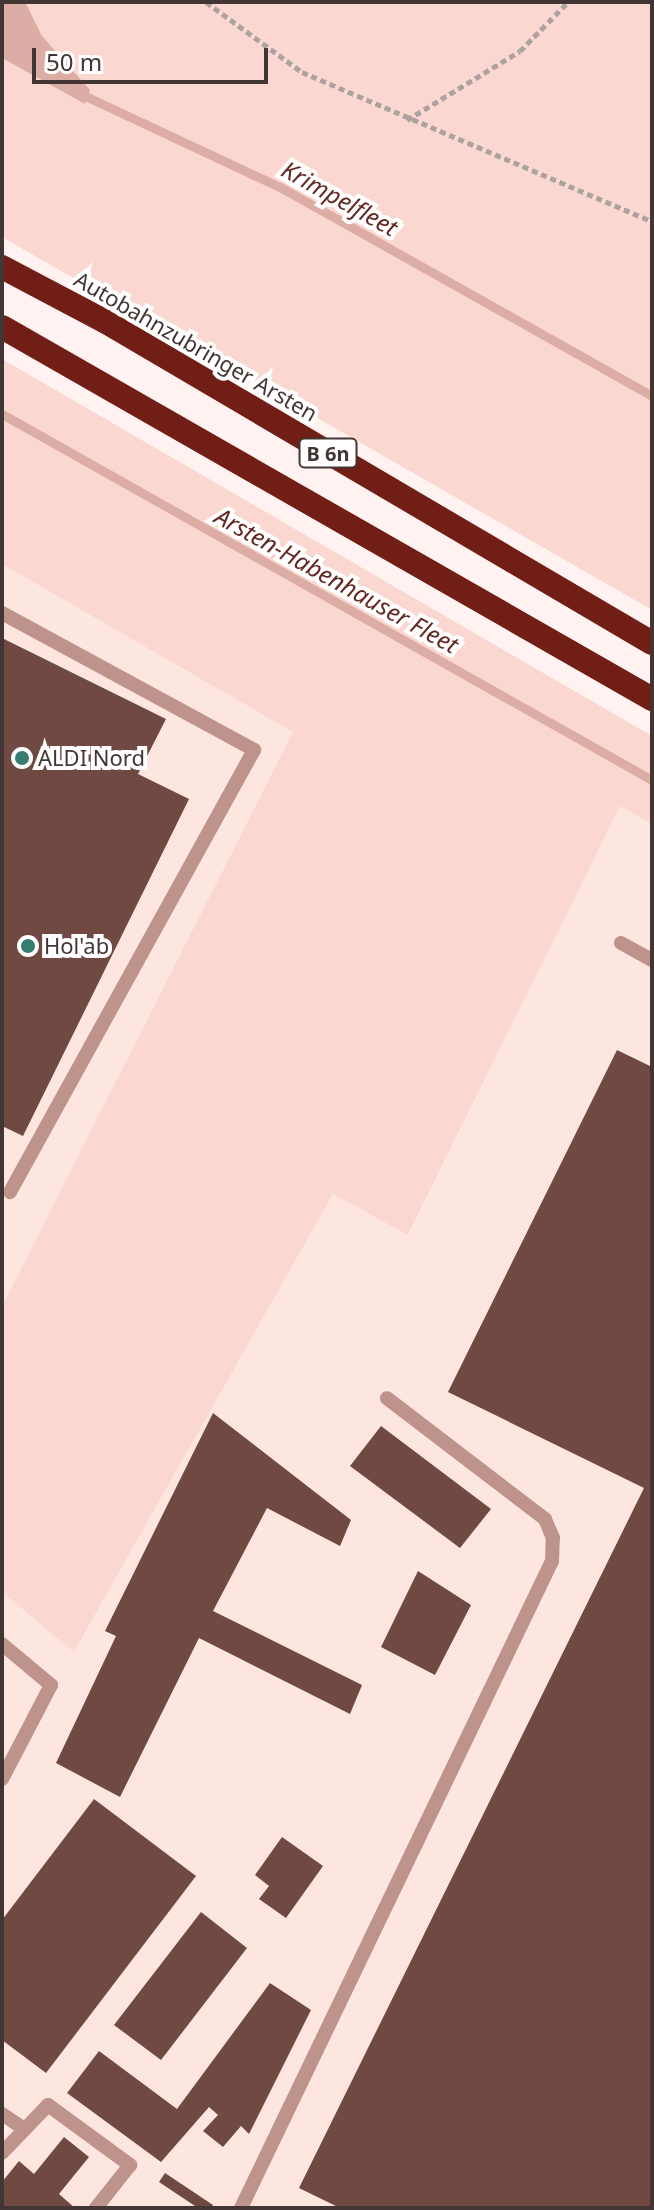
<!DOCTYPE html>
<html>
<head>
<meta charset="utf-8">
<style>
  body { margin:0 }
  #map { position:relative; width:654px; height:2210px; overflow:hidden; background:#fff2f0; font-family:"Noto Sans",sans-serif }
  div>[style] { position:absolute }
  .built>* { inset:0; background:#fde5e0 }
  .green>* { inset:0; background:#fbd7d1 }
  .water>* { inset:0; background:#dcada5 }
  .stream>* { height:9px; margin:-4.5px; padding:0 4.5px; transform-origin:4.5px; border-radius:4.5px; background:#dcada5 }
  .building>* { inset:0; background:#714943 }
  .path>* { height:5px; margin-top:-2.5px; transform-origin:0; background:repeating-linear-gradient(90deg,#aea2a0 0 6px,transparent 0 10px) }
  .lane>* { height:14px; margin:-7px; padding:0 7px; transform-origin:7px; border-radius:7px; background:#bd938c }
  .highway>* { height:24px; margin:-12px; padding:0 12px; transform-origin:12px; border-radius:12px; background:#701e16 }
  .dots>* { width:22px; height:22px; translate:-50% -50%; box-sizing:border-box; border:4px solid #fff; border-radius:50% }
  span { translate:-50% -50%; white-space:nowrap; text-align:center; line-height:1.15; -webkit-text-stroke:8px #fff; paint-order:stroke }
  .shield-label span { padding:2px 6px; background:#fff; border:2px solid; border-radius:6px; -webkit-text-stroke-width:0 }
  .shield-label { font-size:20px; color:#423634; font-weight:700 }
  .street-label { font-size:22px; color:#423634 }
  .poi-label { font-size:22px; color:#423634 }
  .left { translate:0 -50%; text-align:left }
  .water-label { font-size:24px; color:#632922; font-style:italic }
  .frame { position:absolute; inset:0; border:4px solid #423634; pointer-events:none }
  .scale { position:absolute; left:32px; top:48px; width:236px; height:36px; box-sizing:border-box; border:4px solid #423634; border-top:0; padding-left:10px; font-size:24px; line-height:28px; white-space:nowrap; color:#423634; -webkit-text-stroke:6px #fff; paint-order:stroke }
</style>
</head>
<body>
<div id="map">
  <div class="built">
    <div style="clip-path:polygon(2px 564px,293px 732px,2px 1306px)"></div>
    <div style="clip-path:polygon(620px 805px,652px 824px,652px 2208px,2px 2208px,2px 2138px,13px 2124px,2px 2116px,2px 1592px,75px 1651px,333px 1194px,409px 1235px)"></div>
  </div>
  <div class="green">
    <div style="clip-path:polygon(2px 2px,652px 2px,652px 610px,2px 237px)"></div>
    <div style="clip-path:polygon(2px 359px,652px 736px,652px 824px,620px 806px,408px 1235px,333px 1194px,74px 1652px,2px 1592px,2px 1306px,293px 732px,2px 564px)"></div>
  </div>
  <div class="water">
    <div style="clip-path:polygon(2px 2px,25px 2px,42px 36px,90px 90px,85px 104px,2px 58px)"></div>
  </div>
  <div class="stream">
    <div style="left:79px;top:93px;width:222px;rotate:25.1deg"></div>
    <div style="left:280px;top:187px;width:427px;rotate:29.3deg"></div>
    <div style="left:2px;top:414px;width:746px;rotate:29.38deg"></div>
  </div>
  <div class="building">
    <div style="clip-path:polygon(2px 638px,166px 719px,138px 774px,189px 799px,23px 1136px,2px 1126px)"></div>
    <div style="clip-path:polygon(617px 1050px,652px 1067px,652px 2208px,340px 2208px,299px 2188px,644px 1488px,448px 1392px)"></div>
    <div style="clip-path:polygon(213px 1413px,351px 1520px,340px 1546px,267px 1508px,213px 1611px,362px 1685px,350px 1714px,199px 1638px,120px 1797px,56px 1763px,116px 1636px,105px 1631px)"></div>
    <div style="clip-path:polygon(381px 1426px,491px 1509px,460px 1548px,350px 1466px)"></div>
    <div style="clip-path:polygon(418px 1571px,471px 1605px,435px 1675px,381px 1647px)"></div>
    <div style="clip-path:polygon(94px 1799px,196px 1876px,46px 2073px,2px 2040px,2px 1920px)"></div>
    <div style="clip-path:polygon(282px 1837px,323px 1866px,286px 1918px,259px 1899px,269px 1886px,255px 1875px)"></div>
    <div style="clip-path:polygon(201px 1912px,247px 1948px,161px 2060px,114px 2025px)"></div>
    <div style="clip-path:polygon(270px 1983px,311px 2010px,249px 2134px,241px 2126px,223px 2147px,203px 2131px,218px 2115px,209px 2107px,161px 2162px,67px 2093px,99px 2051px,177px 2109px)"></div>
    <div style="clip-path:polygon(64px 2137px,89px 2157px,59px 2194px,75px 2208px,2px 2208px,2px 2182px,19px 2161px,34px 2174px)"></div>
    <div style="clip-path:polygon(165px 2173px,213px 2205px,211px 2208px,198px 2208px,159px 2182px)"></div>
  </div>
  <div class="path">
    <div style="left:206px;top:2px;width:119px;rotate:36.1deg"></div>
    <div style="left:302px;top:72px;width:380px;rotate:23.1deg"></div>
    <div style="left:407px;top:120px;width:132px;rotate:-31.4deg"></div>
    <div style="left:520px;top:51px;width:69px;rotate:-45.6deg"></div>
  </div>
  <div class="lane">
    <div style="left:2px;top:613px;width:287px;rotate:28.5deg"></div>
    <div style="left:254px;top:750px;width:505px;rotate:118.9deg"></div>
    <div style="left:621px;top:943px;width:35px;rotate:29deg"></div>
    <div style="left:2px;top:1644px;width:64px;rotate:39.9deg"></div>
    <div style="left:51px;top:1685px;width:106px;rotate:117.5deg"></div>
    <div style="left:2px;top:2114px;width:23px;rotate:34deg"></div>
    <div style="left:2px;top:2153px;width:66px;rotate:-46.2deg"></div>
    <div style="left:48px;top:2105px;width:102px;rotate:36.2deg"></div>
    <div style="left:130px;top:2165px;width:55px;rotate:128.3deg"></div>
    <div style="left:241px;top:2208px;width:718px;rotate:-64.33deg"></div>
    <div style="left:552px;top:1561px;width:23px;rotate:-88deg"></div>
    <div style="left:553px;top:1538px;width:21px;rotate:-113deg"></div>
    <div style="left:545px;top:1519px;width:199px;rotate:-142.6deg"></div>
  </div>
  <div class="highway">
    <div style="left:2px;top:267px;width:118px;rotate:27.9deg"></div>
    <div style="left:106px;top:322px;width:633px;rotate:30.45deg"></div>
    <div style="left:2px;top:327px;width:749px;rotate:29.78deg"></div>
  </div>
  <div class="dots">
    <div style="left:22px;top:758px;background:#387c6f"></div>
    <div style="left:28px;top:946px;background:#387c6f"></div>
  </div>
  <div class="shield-label">
    <span style="left:328px;top:453px">B 6n</span>
  </div>
  <div class="street-label">
    <span style="left:196px;top:346px;rotate:30deg">Autobahnzubringer Arsten</span>
  </div>
  <div class="poi-label">
    <span class="left" style="left:38px;top:758px">ALDI Nord</span>
    <span class="left" style="left:44px;top:946px">Hol'ab</span>
  </div>
  <div class="water-label">
    <span style="left:340px;top:198px;rotate:29deg">Krimpelfleet</span>
    <span style="left:337px;top:580px;rotate:29deg">Arsten-Habenhauser Fleet</span>
  </div>
  <div class="frame"></div>
  <div class="scale">50 m</div>
</div>
</body>
</html>
